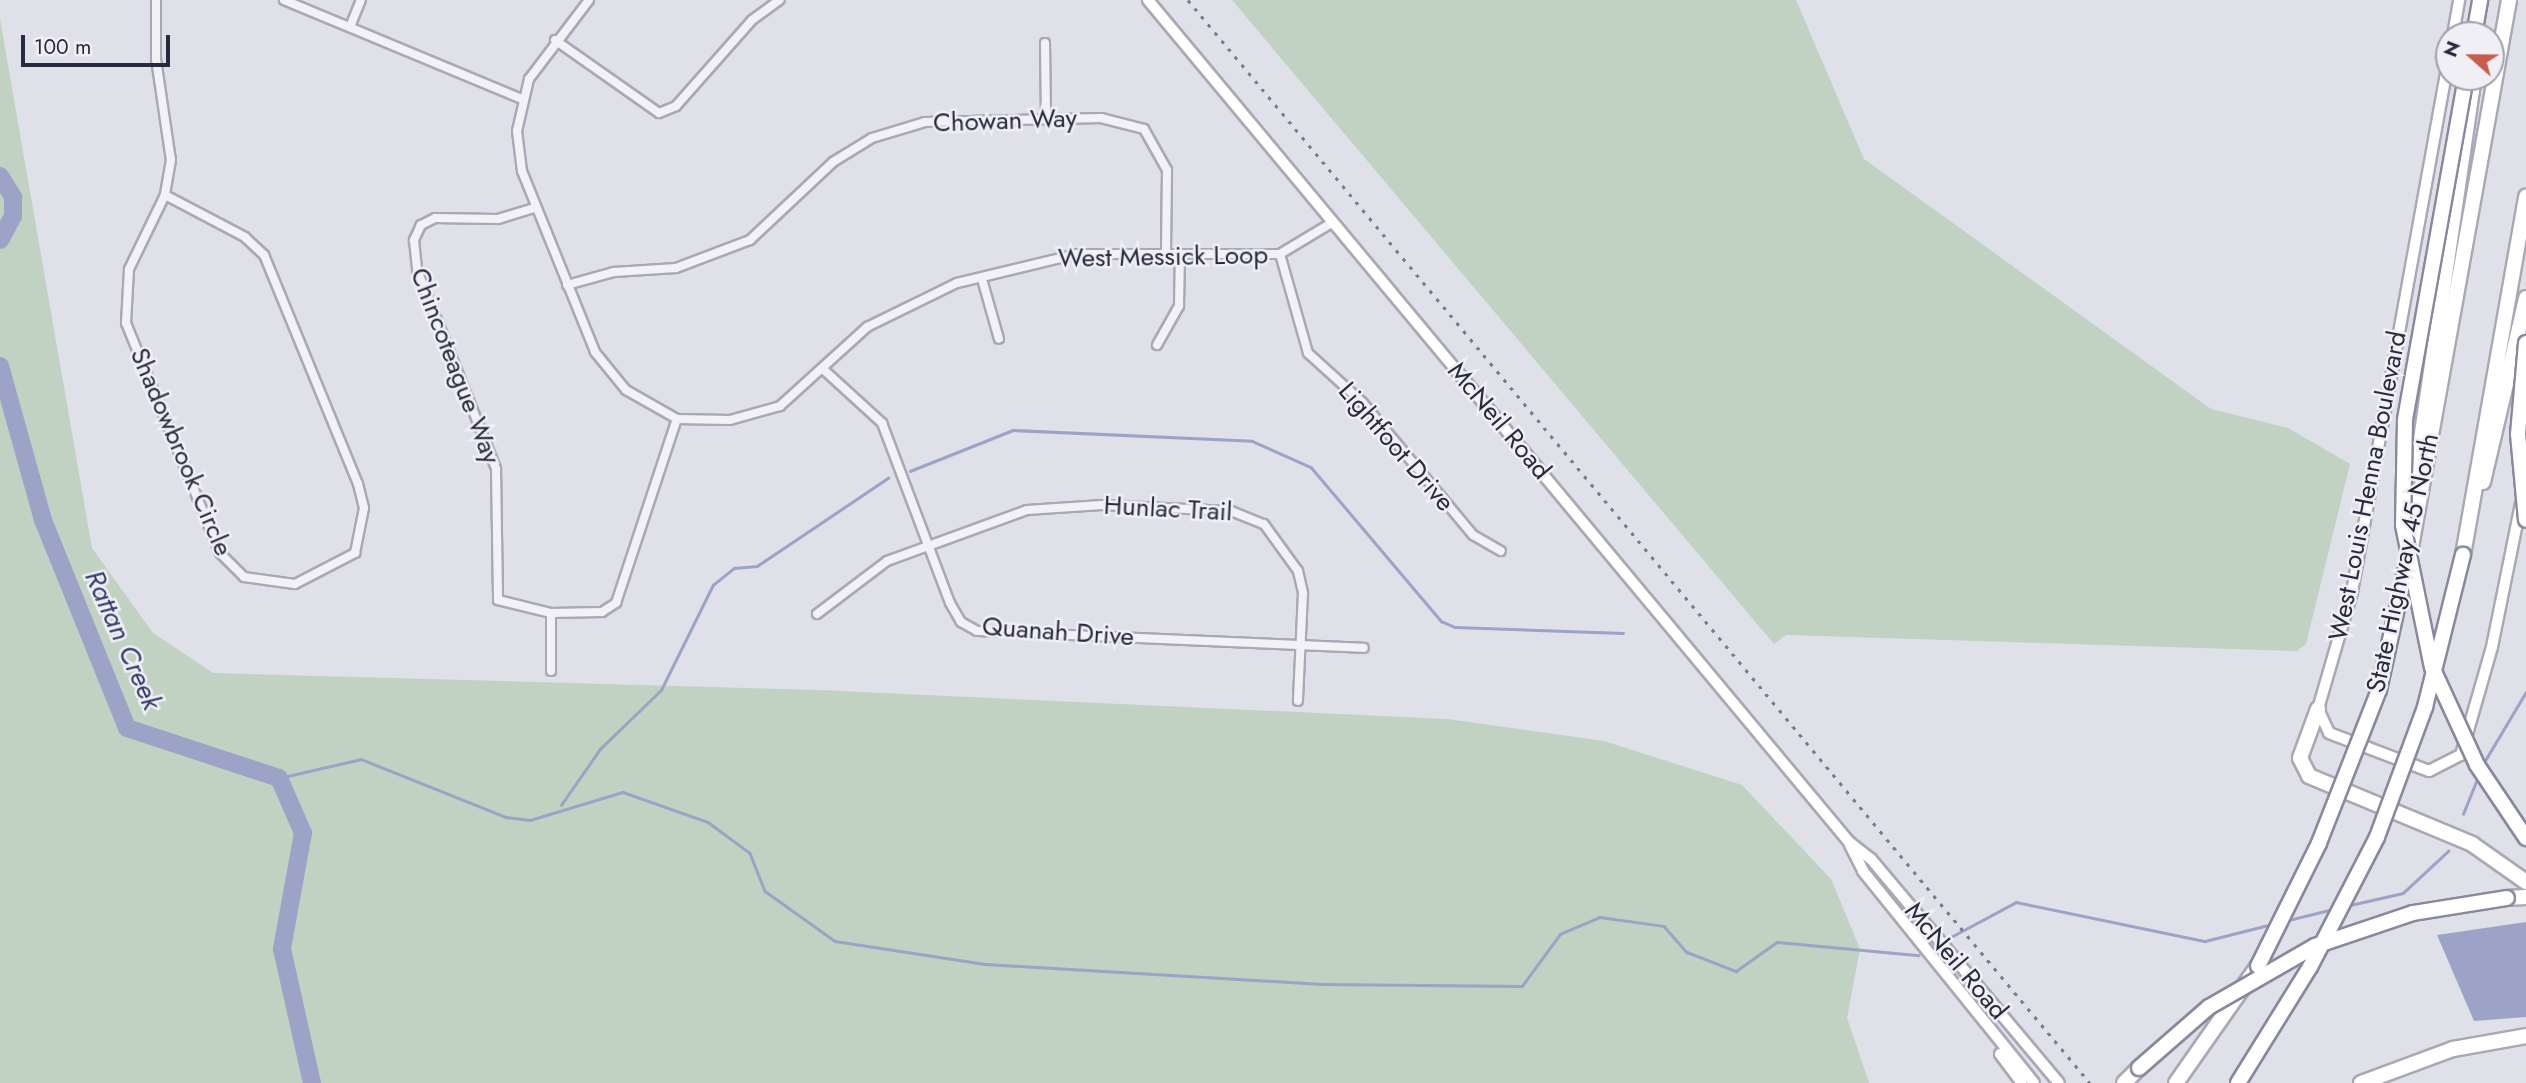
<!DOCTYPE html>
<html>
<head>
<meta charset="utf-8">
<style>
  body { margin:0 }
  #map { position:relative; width:2526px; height:1083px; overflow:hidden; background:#dfe0e8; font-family:Jost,sans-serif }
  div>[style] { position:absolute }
  .green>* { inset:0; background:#c1d1c2 }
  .water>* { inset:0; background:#9ca3c6 }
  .stream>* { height:2.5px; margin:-1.25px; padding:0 1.25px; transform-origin:1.25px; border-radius:1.25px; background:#9ca3c6 }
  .river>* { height:18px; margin:-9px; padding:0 9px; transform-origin:9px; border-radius:9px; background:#9ca3c6 }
  .roads { filter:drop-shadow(2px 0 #a8a9b5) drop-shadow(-2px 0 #a8a9b5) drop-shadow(0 2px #a8a9b5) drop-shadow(0 -2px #a8a9b5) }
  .street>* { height:8px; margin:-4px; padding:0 4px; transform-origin:4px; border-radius:4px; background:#f2f2f6 }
  .secondary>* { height:10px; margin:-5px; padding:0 5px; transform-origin:5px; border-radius:5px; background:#fff }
  .highway>* { height:14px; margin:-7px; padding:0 7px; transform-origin:7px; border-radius:7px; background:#fff }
  .rail>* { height:2.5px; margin-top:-1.25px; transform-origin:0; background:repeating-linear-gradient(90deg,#7a7b90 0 3.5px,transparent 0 10.5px) }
  .bridges { filter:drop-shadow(2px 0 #87899d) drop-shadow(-2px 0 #87899d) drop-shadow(0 2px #87899d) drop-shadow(0 -2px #87899d) }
  .highway-bridge>* { height:14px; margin:-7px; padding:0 7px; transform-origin:7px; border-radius:7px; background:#fff }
  span { translate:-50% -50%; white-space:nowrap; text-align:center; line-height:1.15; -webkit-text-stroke:5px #efeff5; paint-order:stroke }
  .street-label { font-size:26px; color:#292a3e }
  .water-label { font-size:28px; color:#363d6f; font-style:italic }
  .north { position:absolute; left:2435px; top:21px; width:70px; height:70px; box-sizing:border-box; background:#efeff5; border:2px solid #a0a0ac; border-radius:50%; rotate:291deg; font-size:19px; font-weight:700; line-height:28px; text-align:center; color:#292a3e }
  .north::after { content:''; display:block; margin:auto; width:24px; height:32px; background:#c65e4b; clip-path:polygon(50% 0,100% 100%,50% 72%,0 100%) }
  .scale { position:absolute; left:21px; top:35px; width:149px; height:32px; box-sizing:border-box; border:4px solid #292a3e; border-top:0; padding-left:9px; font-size:21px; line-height:24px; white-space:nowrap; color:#292a3e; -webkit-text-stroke:5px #efeff5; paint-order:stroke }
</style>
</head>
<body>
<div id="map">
  <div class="green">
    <div style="clip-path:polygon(1232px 0,1796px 0,1864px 159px,2211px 409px,2288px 428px,2350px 464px,2306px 644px,2297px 651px,1786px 635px,1774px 644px)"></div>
    <div style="clip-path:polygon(0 19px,92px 548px,153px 633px,213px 673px,818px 690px,1447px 719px,1604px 741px,1742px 785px,1831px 879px,1860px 949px,1847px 1018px,1869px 1083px,0 1083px)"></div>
  </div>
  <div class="water">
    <div style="clip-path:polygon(2526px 922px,2526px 1017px,2474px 1021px,2437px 935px)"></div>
  </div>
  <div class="stream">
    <div style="left:910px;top:471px;width:111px;rotate:-21.7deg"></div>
    <div style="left:1013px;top:430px;width:239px;rotate:2.6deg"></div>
    <div style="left:1252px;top:441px;width:64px;rotate:23.8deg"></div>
    <div style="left:1311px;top:467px;width:202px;rotate:49.8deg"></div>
    <div style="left:1441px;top:621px;width:15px;rotate:23deg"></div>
    <div style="left:1455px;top:627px;width:168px;rotate:2deg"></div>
    <div style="left:2483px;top:764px;width:84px;rotate:-59.2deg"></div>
    <div style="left:279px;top:778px;width:84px;rotate:-13deg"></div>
    <div style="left:361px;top:759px;width:156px;rotate:21.8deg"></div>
    <div style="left:506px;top:817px;width:24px;rotate:7deg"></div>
    <div style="left:530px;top:820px;width:97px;rotate:-16.8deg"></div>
    <div style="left:623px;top:792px;width:90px;rotate:19.4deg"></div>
    <div style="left:708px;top:822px;width:52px;rotate:36.4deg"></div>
    <div style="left:750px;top:853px;width:41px;rotate:68.5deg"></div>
    <div style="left:765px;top:891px;width:86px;rotate:35.5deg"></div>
    <div style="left:835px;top:941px;width:153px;rotate:8.7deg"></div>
    <div style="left:986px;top:964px;width:336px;rotate:3.4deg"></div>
    <div style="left:1321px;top:984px;width:201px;rotate:0.6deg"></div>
    <div style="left:1522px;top:986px;width:64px;rotate:-53.8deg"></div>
    <div style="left:1560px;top:934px;width:43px;rotate:-23deg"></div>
    <div style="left:1600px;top:917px;width:65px;rotate:8deg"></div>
    <div style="left:1664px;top:926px;width:35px;rotate:49deg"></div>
    <div style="left:1687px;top:952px;width:53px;rotate:21.2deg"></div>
    <div style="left:1736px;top:971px;width:50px;rotate:-35.3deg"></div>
    <div style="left:1777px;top:942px;width:142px;rotate:5.3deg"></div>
    <div style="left:561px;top:805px;width:68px;rotate:-55.1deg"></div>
    <div style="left:600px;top:749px;width:85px;rotate:-44deg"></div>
    <div style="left:661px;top:690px;width:117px;rotate:-63.7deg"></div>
    <div style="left:713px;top:585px;width:27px;rotate:-39deg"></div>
    <div style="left:734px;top:568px;width:23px;rotate:-5deg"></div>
    <div style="left:757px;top:566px;width:158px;rotate:-33.9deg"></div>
    <div style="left:2463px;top:814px;width:40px;rotate:-68deg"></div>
    <div style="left:2346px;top:906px;width:58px;rotate:-12.8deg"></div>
    <div style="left:2403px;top:893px;width:62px;rotate:-43deg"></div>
    <div style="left:2285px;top:921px;width:49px;rotate:-14deg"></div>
    <div style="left:1949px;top:938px;width:76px;rotate:-28.2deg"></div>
    <div style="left:2016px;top:902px;width:193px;rotate:11.7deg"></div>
    <div style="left:2205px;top:941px;width:69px;rotate:-14.2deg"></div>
  </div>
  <div class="river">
    <div style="left:0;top:176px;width:25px;rotate:58deg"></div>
    <div style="left:13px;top:197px;width:19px;rotate:90deg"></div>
    <div style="left:13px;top:216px;width:27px;rotate:118deg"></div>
    <div style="left:0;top:366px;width:160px;rotate:74.4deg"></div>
    <div style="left:43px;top:520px;width:224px;rotate:68deg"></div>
    <div style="left:127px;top:728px;width:160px;rotate:18.2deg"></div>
    <div style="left:279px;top:778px;width:60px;rotate:66.4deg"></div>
    <div style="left:303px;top:833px;width:118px;rotate:100.3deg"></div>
    <div style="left:282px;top:949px;width:137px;rotate:77.4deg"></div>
  </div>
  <div class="roads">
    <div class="street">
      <div style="left:156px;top:0;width:59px;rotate:90deg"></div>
      <div style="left:156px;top:59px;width:102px;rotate:81.6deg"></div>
      <div style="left:171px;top:160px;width:36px;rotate:100deg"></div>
      <div style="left:165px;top:195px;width:82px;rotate:115.9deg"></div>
      <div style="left:129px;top:269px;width:54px;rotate:93.2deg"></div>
      <div style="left:126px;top:323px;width:248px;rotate:67.8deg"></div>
      <div style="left:220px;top:553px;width:34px;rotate:45deg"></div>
      <div style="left:244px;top:577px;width:51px;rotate:7.8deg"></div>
      <div style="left:295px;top:584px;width:68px;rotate:-27.3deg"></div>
      <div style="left:355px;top:553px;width:46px;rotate:-78.7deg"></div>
      <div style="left:364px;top:508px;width:25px;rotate:-104deg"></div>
      <div style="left:358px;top:484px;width:248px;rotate:-112.3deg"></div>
      <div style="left:264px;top:255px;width:26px;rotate:-137deg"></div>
      <div style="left:245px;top:237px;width:90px;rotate:-152.3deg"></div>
      <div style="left:284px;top:0;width:258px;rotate:22.6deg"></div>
      <div style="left:589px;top:0;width:99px;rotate:127.2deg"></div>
      <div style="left:529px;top:79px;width:53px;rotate:103deg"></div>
      <div style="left:517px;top:131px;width:40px;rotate:82.9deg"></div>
      <div style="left:522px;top:171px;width:195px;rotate:68deg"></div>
      <div style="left:595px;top:352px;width:49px;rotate:50.8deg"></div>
      <div style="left:626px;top:390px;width:59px;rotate:29.6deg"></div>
      <div style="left:677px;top:419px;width:53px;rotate:1.1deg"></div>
      <div style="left:730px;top:420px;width:52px;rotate:-15.6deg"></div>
      <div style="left:780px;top:406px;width:118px;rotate:-42.2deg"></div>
      <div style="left:867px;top:327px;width:100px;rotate:-26.1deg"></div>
      <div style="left:957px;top:283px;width:123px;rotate:-13.6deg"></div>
      <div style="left:1077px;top:254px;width:203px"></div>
      <div style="left:1280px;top:254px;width:62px;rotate:-31.1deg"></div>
      <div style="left:350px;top:27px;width:29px;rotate:-68deg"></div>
      <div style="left:555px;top:40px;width:127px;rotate:35.1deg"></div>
      <div style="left:659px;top:113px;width:18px;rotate:-22deg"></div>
      <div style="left:676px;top:106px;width:115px;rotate:-48.5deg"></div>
      <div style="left:752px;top:20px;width:34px;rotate:-36deg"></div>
      <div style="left:1045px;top:43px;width:76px;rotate:89.2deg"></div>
      <div style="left:534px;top:208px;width:38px;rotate:163deg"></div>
      <div style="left:498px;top:219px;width:63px;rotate:-179.1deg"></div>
      <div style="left:435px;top:218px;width:16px;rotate:153deg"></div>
      <div style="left:421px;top:225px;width:17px;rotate:115deg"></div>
      <div style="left:414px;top:240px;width:30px;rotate:84deg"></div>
      <div style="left:417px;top:270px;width:214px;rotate:68.3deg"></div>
      <div style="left:496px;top:469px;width:131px;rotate:89.1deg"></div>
      <div style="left:498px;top:600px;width:55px;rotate:13.8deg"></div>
      <div style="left:551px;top:613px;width:51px;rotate:-1.1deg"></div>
      <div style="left:602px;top:612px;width:17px;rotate:-33deg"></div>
      <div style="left:616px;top:603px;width:194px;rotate:-71.7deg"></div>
      <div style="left:1280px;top:254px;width:103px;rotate:74.2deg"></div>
      <div style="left:1308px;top:353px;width:74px;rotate:42.3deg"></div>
      <div style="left:1363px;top:403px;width:172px;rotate:50.2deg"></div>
      <div style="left:1473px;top:535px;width:32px;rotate:30deg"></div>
      <div style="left:982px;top:279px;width:62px;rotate:74.2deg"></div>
      <div style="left:567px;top:285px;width:49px;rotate:-15.5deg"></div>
      <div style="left:614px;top:272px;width:62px;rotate:-3.7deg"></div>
      <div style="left:676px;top:268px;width:79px;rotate:-20.7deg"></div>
      <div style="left:750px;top:240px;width:114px;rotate:-43.2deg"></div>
      <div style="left:833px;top:162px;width:46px;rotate:-31.6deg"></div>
      <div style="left:872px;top:138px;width:55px;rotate:-16.8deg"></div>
      <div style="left:925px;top:122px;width:176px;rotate:-1.3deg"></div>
      <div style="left:1101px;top:118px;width:44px;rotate:14.3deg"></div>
      <div style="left:1144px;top:129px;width:47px;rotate:60.7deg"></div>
      <div style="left:1167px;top:170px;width:86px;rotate:90.7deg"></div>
      <div style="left:1157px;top:345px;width:45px;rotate:-60.6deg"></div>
      <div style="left:1179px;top:306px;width:50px;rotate:-88.9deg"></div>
      <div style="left:824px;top:370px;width:79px;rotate:42.4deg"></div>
      <div style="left:882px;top:423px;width:192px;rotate:69.3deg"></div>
      <div style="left:950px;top:603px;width:22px;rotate:60deg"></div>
      <div style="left:961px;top:622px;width:18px;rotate:29deg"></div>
      <div style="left:977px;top:631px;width:387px;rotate:2.5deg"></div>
      <div style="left:551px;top:613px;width:58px;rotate:90deg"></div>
      <div style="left:817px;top:614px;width:88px;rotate:-37.1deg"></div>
      <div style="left:887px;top:561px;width:149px;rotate:-20deg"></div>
      <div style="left:1027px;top:510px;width:75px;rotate:-3.8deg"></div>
      <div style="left:1102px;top:505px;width:129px;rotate:2.7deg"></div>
      <div style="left:1231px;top:511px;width:35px;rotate:22deg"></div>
      <div style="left:1264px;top:524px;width:58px;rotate:54.1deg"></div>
      <div style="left:1298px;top:571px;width:23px;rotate:77deg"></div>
      <div style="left:1303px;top:593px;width:108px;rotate:92.7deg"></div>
    </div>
    <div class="secondary">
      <div style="left:1148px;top:0;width:1096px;rotate:50.22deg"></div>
      <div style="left:1849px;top:842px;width:28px;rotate:38deg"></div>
      <div style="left:1871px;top:859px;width:292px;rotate:50deg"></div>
      <div style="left:2453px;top:35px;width:36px;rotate:-80deg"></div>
      <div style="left:2449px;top:57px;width:544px;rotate:100.28deg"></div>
      <div style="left:2352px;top:592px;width:122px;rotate:106.2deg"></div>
      <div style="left:2318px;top:709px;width:26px;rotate:65deg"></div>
      <div style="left:2329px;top:733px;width:107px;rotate:20.8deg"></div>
      <div style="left:2429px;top:771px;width:36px;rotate:-27deg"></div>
      <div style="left:2461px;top:755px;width:112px;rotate:-74deg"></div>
      <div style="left:2492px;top:647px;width:147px;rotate:-78.6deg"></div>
      <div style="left:1850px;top:845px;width:29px;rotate:63deg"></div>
      <div style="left:1863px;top:871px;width:272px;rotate:51.1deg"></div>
      <div style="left:2000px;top:1054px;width:36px;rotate:53deg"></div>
    </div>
    <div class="highway">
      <div style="left:2416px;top:474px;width:401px;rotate:-81.7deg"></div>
      <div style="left:2483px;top:482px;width:189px;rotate:-76.8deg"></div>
      <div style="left:2411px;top:547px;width:556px;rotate:-79.84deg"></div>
      <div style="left:2463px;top:555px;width:364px;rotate:-80deg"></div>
      <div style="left:2318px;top:709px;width:52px;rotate:110.2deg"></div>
      <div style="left:2300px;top:758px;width:20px;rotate:63deg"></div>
      <div style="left:2309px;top:776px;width:177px;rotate:22.6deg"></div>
      <div style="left:2472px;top:844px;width:66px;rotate:35.1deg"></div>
      <div style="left:2507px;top:898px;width:19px;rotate:-3deg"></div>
      <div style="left:2124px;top:1083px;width:21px;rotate:-45deg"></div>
      <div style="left:2176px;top:1083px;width:143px;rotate:-55deg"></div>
      <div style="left:2361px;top:1083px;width:98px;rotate:-20.3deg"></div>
      <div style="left:2453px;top:1049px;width:74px;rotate:-10.1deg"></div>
    </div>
  </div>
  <div class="rail">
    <div style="left:1188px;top:0;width:1409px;rotate:50.21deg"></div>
  </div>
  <div class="bridges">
    <div class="highway-bridge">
      <div style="left:2474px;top:35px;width:36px;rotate:-80deg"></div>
      <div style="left:2466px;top:77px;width:349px;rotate:100.1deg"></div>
      <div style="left:2405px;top:421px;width:104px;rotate:91.1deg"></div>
      <div style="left:2403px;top:525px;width:145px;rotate:78.5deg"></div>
      <div style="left:2432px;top:667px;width:108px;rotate:65.3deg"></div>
      <div style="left:2477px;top:765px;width:88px;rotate:56.1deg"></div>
      <div style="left:2526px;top:343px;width:91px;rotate:95deg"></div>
      <div style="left:2518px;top:434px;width:86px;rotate:84.7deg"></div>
      <div style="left:2258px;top:966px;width:137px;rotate:-63.6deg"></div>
      <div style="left:2319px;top:843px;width:164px;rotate:-68.6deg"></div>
      <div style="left:2379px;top:690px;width:121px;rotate:-77.6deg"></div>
      <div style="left:2139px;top:1068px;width:93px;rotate:-41.1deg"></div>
      <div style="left:2209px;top:1007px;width:122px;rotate:-29.9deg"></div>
      <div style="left:2315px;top:946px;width:103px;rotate:-18.6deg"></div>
      <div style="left:2413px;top:913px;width:95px;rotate:-9.1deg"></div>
      <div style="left:2238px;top:1083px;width:137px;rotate:-58.2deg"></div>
      <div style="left:2310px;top:967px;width:146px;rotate:-62.7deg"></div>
      <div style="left:2377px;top:837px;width:139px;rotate:-69.7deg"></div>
      <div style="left:2425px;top:707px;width:157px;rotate:-76deg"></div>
    </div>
  </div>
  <div class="street-label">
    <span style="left:1005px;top:121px;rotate:-2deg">Chowan Way</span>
    <span style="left:1163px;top:257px;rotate:-1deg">West Messick Loop</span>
    <span style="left:455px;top:366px;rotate:69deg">Chincoteague Way</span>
    <span style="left:1499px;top:421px;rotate:50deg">McNeil Road</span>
    <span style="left:1396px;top:447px;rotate:49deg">Lightfoot Drive</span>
    <span style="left:181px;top:452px;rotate:67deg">Shadowbrook Circle</span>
    <span style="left:2368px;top:486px;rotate:-79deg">West Louis Henna Boulevard</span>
    <span style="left:1168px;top:509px;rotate:3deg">Hunlac Trail</span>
    <span style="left:2403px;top:563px;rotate:-78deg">State Highway 45 North</span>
    <span style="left:1058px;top:632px;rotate:4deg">Quanah Drive</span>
    <span style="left:1956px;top:961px;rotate:50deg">McNeil Road</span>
  </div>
  <div class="water-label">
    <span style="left:123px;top:640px;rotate:66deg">Rattan Creek</span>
  </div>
  <div class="north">N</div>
  <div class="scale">100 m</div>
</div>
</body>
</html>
